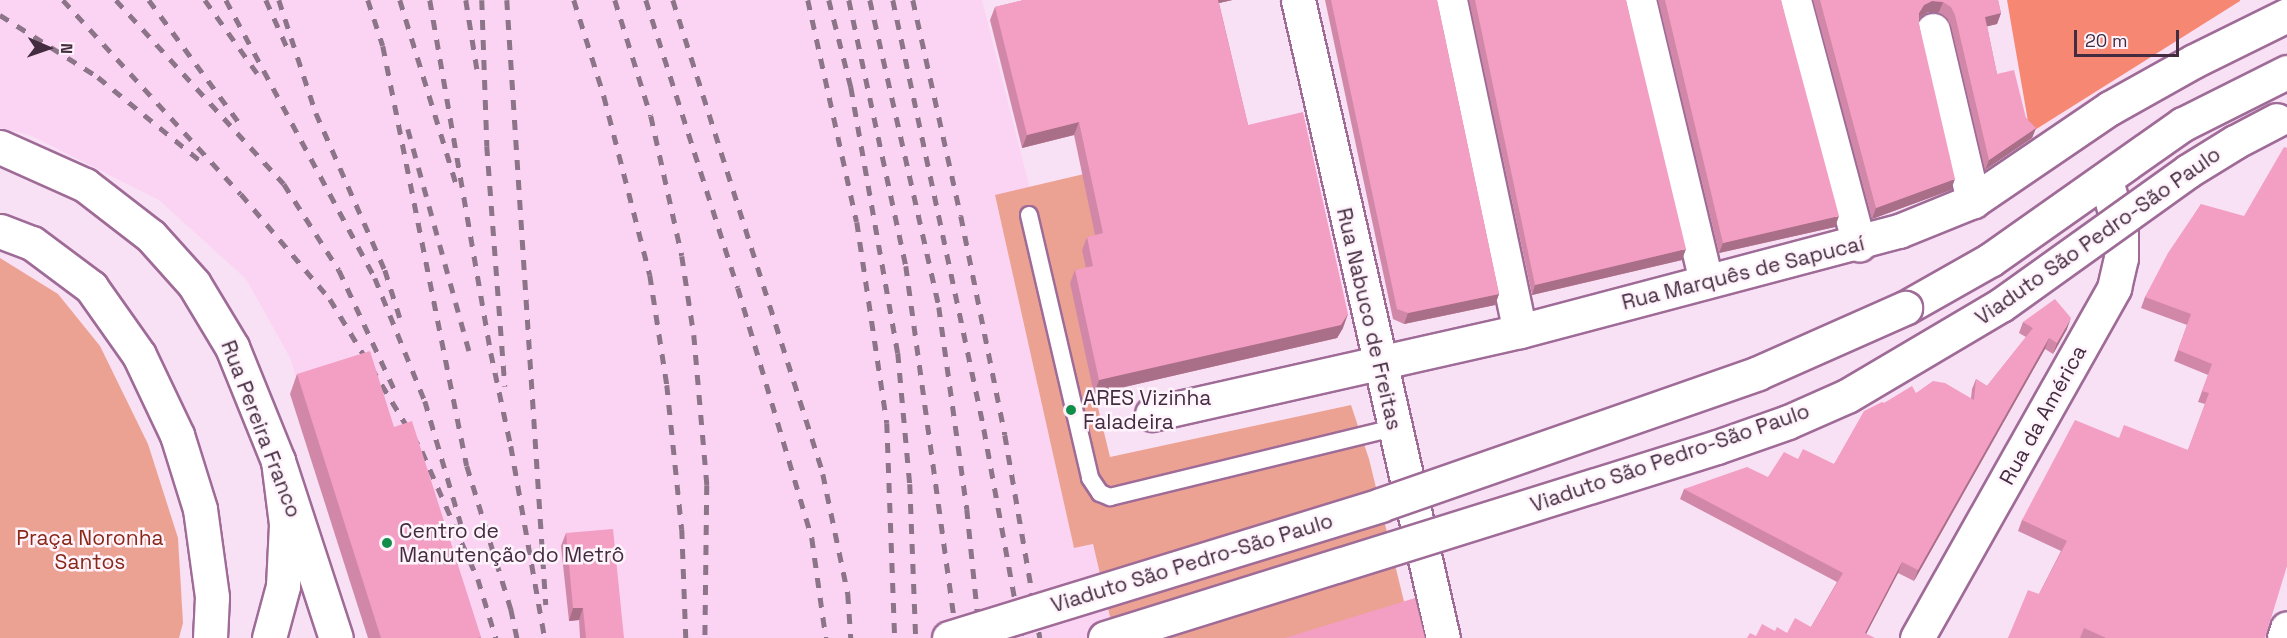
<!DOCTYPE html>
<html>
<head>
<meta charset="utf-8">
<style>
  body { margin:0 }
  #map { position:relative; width:2287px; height:638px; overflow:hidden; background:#f9e1f5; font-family:"Space Grotesk",sans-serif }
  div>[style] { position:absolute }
  .built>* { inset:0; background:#fbd4f4 }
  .green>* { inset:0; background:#eca293 }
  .forest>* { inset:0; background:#f68873 }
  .roads { filter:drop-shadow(2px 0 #9f6b97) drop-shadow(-2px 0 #9f6b97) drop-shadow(0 2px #9f6b97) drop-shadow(0 -2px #9f6b97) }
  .lane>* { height:16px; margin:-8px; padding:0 8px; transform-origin:8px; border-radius:8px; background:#fff }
  .street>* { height:33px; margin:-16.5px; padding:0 16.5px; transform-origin:16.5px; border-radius:16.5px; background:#fff }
  .secondary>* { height:33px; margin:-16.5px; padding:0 16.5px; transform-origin:16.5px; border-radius:16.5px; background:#fff }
  .primary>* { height:33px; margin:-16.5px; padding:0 16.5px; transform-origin:16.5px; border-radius:16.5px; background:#fff }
  .rail>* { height:4.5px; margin-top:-2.25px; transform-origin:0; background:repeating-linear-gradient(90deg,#8d7589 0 10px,transparent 0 20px) }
  .bridges { filter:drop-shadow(2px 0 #9f6b97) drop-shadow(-2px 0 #9f6b97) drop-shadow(0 2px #9f6b97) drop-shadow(0 -2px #9f6b97) }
  .primary-bridge>* { height:33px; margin:-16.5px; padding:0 16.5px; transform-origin:16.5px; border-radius:16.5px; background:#fff }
  .wall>* { inset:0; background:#d188a8 }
  .shaded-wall>* { inset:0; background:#aa6f88 }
  .building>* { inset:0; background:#f39ec3 }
  .dots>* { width:16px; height:16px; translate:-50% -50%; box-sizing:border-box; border:3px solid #fff3fc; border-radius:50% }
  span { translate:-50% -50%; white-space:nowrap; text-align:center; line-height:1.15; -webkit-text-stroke:5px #fff3fc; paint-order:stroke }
  .street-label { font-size:21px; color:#432c3f }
  .poi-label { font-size:21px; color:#432c3f }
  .left { translate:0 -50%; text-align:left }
  .park-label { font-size:21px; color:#892818 }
  .north { position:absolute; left:18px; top:18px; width:60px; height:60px; -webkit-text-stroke:4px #fff3fc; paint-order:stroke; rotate:92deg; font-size:16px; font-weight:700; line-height:24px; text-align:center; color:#432c3f }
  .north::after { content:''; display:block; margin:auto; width:21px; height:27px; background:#432c3f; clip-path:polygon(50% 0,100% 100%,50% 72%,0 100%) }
  .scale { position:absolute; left:2074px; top:30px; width:105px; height:27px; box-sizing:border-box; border:3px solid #432c3f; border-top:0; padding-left:8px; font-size:18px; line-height:21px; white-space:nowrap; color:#432c3f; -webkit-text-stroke:4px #fff3fc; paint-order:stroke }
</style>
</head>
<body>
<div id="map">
  <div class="built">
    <div style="clip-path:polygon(0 0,982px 0,1030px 189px,995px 196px,1074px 548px,1093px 544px,1115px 638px,377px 638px,290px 358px,246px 279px,159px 200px,30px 135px,0 128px)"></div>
  </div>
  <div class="green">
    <div style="clip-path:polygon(1084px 174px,1128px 383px,1094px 391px,1110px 457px,1351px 405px,1369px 459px,1413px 638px,1115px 638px,1093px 544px,1074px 548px,995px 195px)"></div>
    <div style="clip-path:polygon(0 258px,58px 294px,100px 346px,148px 444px,178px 538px,183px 623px,179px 638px,0 638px)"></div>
  </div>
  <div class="forest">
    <div style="clip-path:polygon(2007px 0,2240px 0,2240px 1px,2030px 133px)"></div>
  </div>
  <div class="roads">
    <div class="lane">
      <div style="left:1029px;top:215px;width:270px;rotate:76.9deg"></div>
      <div style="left:1090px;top:478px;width:18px;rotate:56deg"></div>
      <div style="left:1100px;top:493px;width:11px;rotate:22deg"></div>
      <div style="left:1110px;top:497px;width:292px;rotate:-13.7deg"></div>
    </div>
    <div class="street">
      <div style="left:1298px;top:0;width:654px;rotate:77.2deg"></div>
      <div style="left:1450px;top:0;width:338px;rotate:78.1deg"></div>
      <div style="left:1639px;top:0;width:289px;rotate:76.6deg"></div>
      <div style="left:1794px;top:0;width:253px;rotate:75.1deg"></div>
      <div style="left:1933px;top:30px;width:176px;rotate:76.8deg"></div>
      <div style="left:1152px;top:414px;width:377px;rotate:-12.7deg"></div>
      <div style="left:1520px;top:331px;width:392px;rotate:-14.8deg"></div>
      <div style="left:1899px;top:231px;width:80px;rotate:-22.1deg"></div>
      <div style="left:1973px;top:201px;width:166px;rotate:-34.2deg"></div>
      <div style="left:2110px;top:108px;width:96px;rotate:-29.2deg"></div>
      <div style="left:2194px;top:61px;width:104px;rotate:-26.3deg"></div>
      <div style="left:1917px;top:638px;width:402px;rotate:-60.6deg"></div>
      <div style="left:2114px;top:288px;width:31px;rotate:-77deg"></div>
      <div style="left:2121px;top:258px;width:24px;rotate:-90deg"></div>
      <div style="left:2121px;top:234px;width:56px;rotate:-105.5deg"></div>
      <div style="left:2284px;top:638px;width:10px;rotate:-73deg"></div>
    </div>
    <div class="secondary">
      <div style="left:0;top:147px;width:93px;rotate:24.1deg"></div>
      <div style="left:85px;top:185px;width:83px;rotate:37.7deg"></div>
      <div style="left:151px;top:236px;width:64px;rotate:48.1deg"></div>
      <div style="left:194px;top:284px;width:74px;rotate:58.9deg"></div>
      <div style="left:232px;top:347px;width:123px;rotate:68deg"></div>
      <div style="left:278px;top:461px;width:186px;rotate:71.9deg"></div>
    </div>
    <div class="primary">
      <div style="left:0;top:231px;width:34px;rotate:21deg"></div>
      <div style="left:32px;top:243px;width:74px;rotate:36.7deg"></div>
      <div style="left:91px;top:287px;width:83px;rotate:54.8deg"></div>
      <div style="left:139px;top:355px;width:89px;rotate:64.6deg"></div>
      <div style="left:177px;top:435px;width:77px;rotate:72.7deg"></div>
      <div style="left:200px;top:509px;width:89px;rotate:82.2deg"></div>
      <div style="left:212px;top:597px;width:41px;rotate:92.8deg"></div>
      <div style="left:1905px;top:308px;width:98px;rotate:-29.5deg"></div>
      <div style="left:1990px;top:260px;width:236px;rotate:-35.2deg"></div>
      <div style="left:2183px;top:124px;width:116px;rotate:-26.6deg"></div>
      <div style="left:269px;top:638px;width:54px;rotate:-74.9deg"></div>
      <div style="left:283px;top:586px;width:62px;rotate:-87.2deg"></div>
      <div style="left:286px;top:524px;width:64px;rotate:-97.2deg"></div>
    </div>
  </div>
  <div class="rail">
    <div style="left:63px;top:0;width:263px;rotate:47.5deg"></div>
    <div style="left:241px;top:194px;width:138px;rotate:49.7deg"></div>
    <div style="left:330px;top:299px;width:178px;rotate:58.8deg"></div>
    <div style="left:422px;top:451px;width:140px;rotate:66.4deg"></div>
    <div style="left:478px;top:579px;width:62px;rotate:73deg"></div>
    <div style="left:116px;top:0;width:249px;rotate:47.6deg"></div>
    <div style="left:284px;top:184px;width:102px;rotate:57.4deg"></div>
    <div style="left:339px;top:270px;width:138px;rotate:65.1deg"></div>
    <div style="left:149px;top:0;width:159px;rotate:53.7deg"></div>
    <div style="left:205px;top:0;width:90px;rotate:54.5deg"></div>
    <div style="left:226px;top:0;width:315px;rotate:61.8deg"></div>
    <div style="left:375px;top:278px;width:133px;rotate:67.9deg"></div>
    <div style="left:425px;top:401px;width:128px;rotate:73.7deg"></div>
    <div style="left:266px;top:0;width:51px;rotate:65.9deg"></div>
    <div style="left:279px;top:0;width:119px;rotate:71.9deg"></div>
    <div style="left:316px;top:113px;width:171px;rotate:66.3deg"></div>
    <div style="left:385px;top:270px;width:50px;rotate:72.6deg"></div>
    <div style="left:368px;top:0;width:48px;rotate:71.9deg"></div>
    <div style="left:383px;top:46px;width:428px;rotate:78.7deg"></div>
    <div style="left:467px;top:466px;width:150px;rotate:72.9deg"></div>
    <div style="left:511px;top:609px;width:30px;rotate:78deg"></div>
    <div style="left:400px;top:0;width:195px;rotate:73deg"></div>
    <div style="left:430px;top:0;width:358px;rotate:80.2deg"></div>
    <div style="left:491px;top:353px;width:95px;rotate:77.9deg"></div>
    <div style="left:511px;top:446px;width:195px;rotate:80deg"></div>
    <div style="left:466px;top:0;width:70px;rotate:80.9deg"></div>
    <div style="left:482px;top:0;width:146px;rotate:88deg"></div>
    <div style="left:487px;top:146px;width:241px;rotate:85.7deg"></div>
    <div style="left:507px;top:0;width:606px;rotate:86.31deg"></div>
    <div style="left:574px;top:0;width:101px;rotate:72.6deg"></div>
    <div style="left:604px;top:96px;width:185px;rotate:75.6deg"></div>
    <div style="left:650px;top:275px;width:111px;rotate:81.2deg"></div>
    <div style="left:667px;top:385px;width:145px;rotate:84.1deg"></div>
    <div style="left:682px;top:529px;width:109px;rotate:87.9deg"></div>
    <div style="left:615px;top:0;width:121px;rotate:72.8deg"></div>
    <div style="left:651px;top:116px;width:143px;rotate:77.5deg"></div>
    <div style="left:682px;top:256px;width:80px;rotate:81.4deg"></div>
    <div style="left:694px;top:335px;width:151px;rotate:85deg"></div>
    <div style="left:707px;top:485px;width:153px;rotate:90.7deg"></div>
    <div style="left:646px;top:0;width:302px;rotate:72.3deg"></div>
    <div style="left:738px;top:288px;width:261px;rotate:73.5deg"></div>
    <div style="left:812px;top:538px;width:101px;rotate:82deg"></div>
    <div style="left:673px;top:0;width:497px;rotate:72.4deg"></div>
    <div style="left:823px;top:474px;width:123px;rotate:78.2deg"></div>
    <div style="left:848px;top:594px;width:44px;rotate:86.1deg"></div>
    <div style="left:808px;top:0;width:227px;rotate:77.6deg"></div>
    <div style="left:857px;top:222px;width:203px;rotate:81.5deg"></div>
    <div style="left:887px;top:423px;width:215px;rotate:87.9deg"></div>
    <div style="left:829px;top:0;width:90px;rotate:75.8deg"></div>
    <div style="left:851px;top:87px;width:270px;rotate:80deg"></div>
    <div style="left:898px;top:353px;width:132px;rotate:84.8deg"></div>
    <div style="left:910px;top:484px;width:154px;rotate:87.8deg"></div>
    <div style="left:849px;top:0;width:272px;rotate:77.9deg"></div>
    <div style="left:906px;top:266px;width:375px;rotate:82.2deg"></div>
    <div style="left:870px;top:0;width:315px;rotate:77.3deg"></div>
    <div style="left:939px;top:307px;width:204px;rotate:82.1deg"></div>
    <div style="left:967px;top:509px;width:130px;rotate:84.2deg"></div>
    <div style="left:893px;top:0;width:439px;rotate:78deg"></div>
    <div style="left:984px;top:429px;width:212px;rotate:79.7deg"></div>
    <div style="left:913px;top:0;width:221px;rotate:77.5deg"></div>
    <div style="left:961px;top:216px;width:223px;rotate:78.6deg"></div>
    <div style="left:1005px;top:435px;width:206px;rotate:80.2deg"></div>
    <div style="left:0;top:15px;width:116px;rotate:32.3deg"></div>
    <div style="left:98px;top:77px;width:136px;rotate:39.3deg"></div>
    <div style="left:408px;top:129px;width:233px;rotate:74.6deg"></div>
  </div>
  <div class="bridges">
    <div class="primary-bridge">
      <div style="left:949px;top:638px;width:451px;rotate:-17.1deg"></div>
      <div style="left:1380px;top:505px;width:400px;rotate:-19.2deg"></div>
      <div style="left:1758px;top:373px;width:161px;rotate:-23.9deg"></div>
      <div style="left:1105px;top:638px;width:641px;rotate:-17.33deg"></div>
      <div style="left:1717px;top:447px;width:75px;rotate:-19.4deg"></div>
      <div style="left:1788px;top:422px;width:64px;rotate:-23.8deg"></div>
      <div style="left:1847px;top:396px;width:179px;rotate:-30.6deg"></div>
      <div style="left:2001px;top:305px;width:230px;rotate:-35.6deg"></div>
      <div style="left:2188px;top:171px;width:55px;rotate:-31.7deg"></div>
      <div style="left:2235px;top:142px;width:47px;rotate:-27.6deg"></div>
    </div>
  </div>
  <div class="wall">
    <div style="clip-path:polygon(1024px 0,1233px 0,1219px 3px,1248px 125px,1343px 328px,1337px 338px,1094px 394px,1070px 283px,1075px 270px,1086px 268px,1082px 250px,1087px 237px,1095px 235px,1074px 135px,1022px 148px,990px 20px,995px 7px)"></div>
    <div style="clip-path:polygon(1325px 0,1437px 0,1499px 294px,1495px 305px,1404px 324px,1393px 319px)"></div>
    <div style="clip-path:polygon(1469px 0,1626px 0,1682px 260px,1532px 295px)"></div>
    <div style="clip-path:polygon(1658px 0,1781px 0,1835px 227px,1719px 253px)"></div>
    <div style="clip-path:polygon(1813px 0,1998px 0,2001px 13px,1997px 24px,1987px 26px,1997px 74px,2026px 118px,2036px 128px,2032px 138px,1985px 170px,1951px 26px,1947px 18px,1939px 12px,1928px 12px,1921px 16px,1919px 19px,1919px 24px,1951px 190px,1872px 219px)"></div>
    <div style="clip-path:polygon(2201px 204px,2265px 638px,2008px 638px,2039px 594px,2061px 551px,2018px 531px,2022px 520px,2119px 438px,2188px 450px,2205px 404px,2198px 402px,2208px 375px,2174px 361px,2187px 325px,2141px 308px,2145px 297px)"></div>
    <div style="clip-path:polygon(2023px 322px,2067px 329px,2053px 354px,2045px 349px,1914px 581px,1898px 573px,1866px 634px,1756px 636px,1775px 631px,1787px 633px,1811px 627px,1837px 582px,1680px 499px,1684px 489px,1768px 477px,1798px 459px,1834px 464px,1884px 403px,1916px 393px,1971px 398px,1972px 389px,1976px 379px,1987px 386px,2026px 337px,2019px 333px)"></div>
    <div style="clip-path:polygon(297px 374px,394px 427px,481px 638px,368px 638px,290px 394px)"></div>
    <div style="clip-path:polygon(566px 533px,624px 638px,580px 638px,579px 620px,569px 621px,561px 546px)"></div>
  </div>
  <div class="shaded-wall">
    <div style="clip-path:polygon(1213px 0,1232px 0,1211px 5px)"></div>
    <div style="clip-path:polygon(1932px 1px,1943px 2px,1939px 12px,1928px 12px,1921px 16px,1915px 24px,1919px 13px,1924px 5px)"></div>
    <div style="clip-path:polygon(2001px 13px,1997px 24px,1981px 28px,1985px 17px)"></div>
    <div style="clip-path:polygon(1079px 122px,1074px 135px,1022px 148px,1027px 135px)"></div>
    <div style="clip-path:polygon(2036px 128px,2032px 138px,1985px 170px,1989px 160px)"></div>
    <div style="clip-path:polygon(1955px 179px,1951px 190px,1872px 219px,1876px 208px)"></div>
    <div style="clip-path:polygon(1839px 216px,1835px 227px,1719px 253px,1723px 243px)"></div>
    <div style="clip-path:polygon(1686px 249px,1682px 260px,1532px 295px,1535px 285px)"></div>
    <div style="clip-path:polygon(1499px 294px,1495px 305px,1404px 324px,1408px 313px)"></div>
    <div style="clip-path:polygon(1348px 314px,1343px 328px,1337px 338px,1094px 394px,1099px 380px)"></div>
    <div style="clip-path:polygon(2071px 318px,2067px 329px,2053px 354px,2057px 343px)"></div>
    <div style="clip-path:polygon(2049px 338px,2045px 349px,1914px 581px,1918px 570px)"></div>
    <div style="clip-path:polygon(1902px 562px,1898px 573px,1864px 638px,1865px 633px)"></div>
    <div style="clip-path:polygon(573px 608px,583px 608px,579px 620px,569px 621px)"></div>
  </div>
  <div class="building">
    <div style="clip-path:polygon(1024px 0,1218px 0,1248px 125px,1303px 112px,1348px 314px,1341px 325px,1099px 380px,1075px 270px,1093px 266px,1087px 237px,1103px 233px,1079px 122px,1027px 135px,995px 7px)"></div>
    <div style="clip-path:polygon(1331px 0,1437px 0,1499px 294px,1408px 313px,1397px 309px)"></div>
    <div style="clip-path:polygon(1475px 0,1626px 0,1686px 249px,1535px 285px)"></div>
    <div style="clip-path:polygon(1665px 0,1781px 0,1839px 216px,1723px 243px)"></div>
    <div style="clip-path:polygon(1820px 0,1998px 0,2001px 13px,1985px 17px,1997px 74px,2014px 70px,2026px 118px,2036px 128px,1989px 160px,1955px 15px,1951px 7px,1943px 2px,1932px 1px,1924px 5px,1919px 13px,1919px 24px,1955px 179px,1876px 208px)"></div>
    <div style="clip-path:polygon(2284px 147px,2287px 148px,2287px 566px,2265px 638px,2106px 638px,2084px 628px,2080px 638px,2008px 638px,2028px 590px,2039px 594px,2067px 541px,2022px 520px,2075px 420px,2119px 438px,2124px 425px,2188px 450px,2209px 393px,2202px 391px,2212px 364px,2178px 350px,2191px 314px,2145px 297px,2168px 253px,2201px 204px,2244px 216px)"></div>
    <div style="clip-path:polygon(2055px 299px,2071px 318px,2057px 343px,2049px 338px,1918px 570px,1902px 562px,1865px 633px,1875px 638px,1747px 638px,1750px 633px,1756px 636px,1762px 624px,1775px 631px,1777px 627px,1787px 633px,1795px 618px,1811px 627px,1843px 573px,1684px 489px,1747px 467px,1768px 477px,1784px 452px,1798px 459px,1803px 449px,1834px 464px,1864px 411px,1882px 402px,1884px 403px,1912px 386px,1916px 393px,1933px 381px,1945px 383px,1974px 400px,1976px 379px,1987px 386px,2033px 328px,2023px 322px)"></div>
    <div style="clip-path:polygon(370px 351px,394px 427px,412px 421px,481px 637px,477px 638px,381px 638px,297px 374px)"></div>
    <div style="clip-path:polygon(613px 529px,624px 638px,586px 638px,583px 608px,573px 608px,566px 533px)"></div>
    <div style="clip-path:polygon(1415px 598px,1425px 638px,1285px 638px)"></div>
  </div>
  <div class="dots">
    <div style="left:1071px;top:410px;background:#118e4a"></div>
    <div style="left:387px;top:543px;background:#118e4a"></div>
  </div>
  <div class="street-label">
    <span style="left:2098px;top:236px;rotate:-35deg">Viaduto São Pedro-São Paulo</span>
    <span style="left:1743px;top:273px;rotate:-14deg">Rua Marquês de Sapucaí</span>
    <span style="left:1369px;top:319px;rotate:77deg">Rua Nabuco de Freitas</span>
    <span style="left:2043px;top:415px;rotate:-61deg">Rua da América</span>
    <span style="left:261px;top:429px;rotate:69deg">Rua Pereira Franco</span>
    <span style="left:1670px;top:458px;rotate:-19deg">Viaduto São Pedro-São Paulo</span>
    <span style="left:1192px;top:563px;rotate:-17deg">Viaduto São Pedro-São Paulo</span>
  </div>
  <div class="poi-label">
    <span class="left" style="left:1083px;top:410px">ARES Vizinha<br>Faladeira</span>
    <span class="left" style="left:399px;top:543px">Centro de<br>Manutenção do Metrô</span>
  </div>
  <div class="park-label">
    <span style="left:90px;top:550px">Praça Noronha<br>Santos</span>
  </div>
  <div class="north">N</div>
  <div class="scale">20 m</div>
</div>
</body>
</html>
